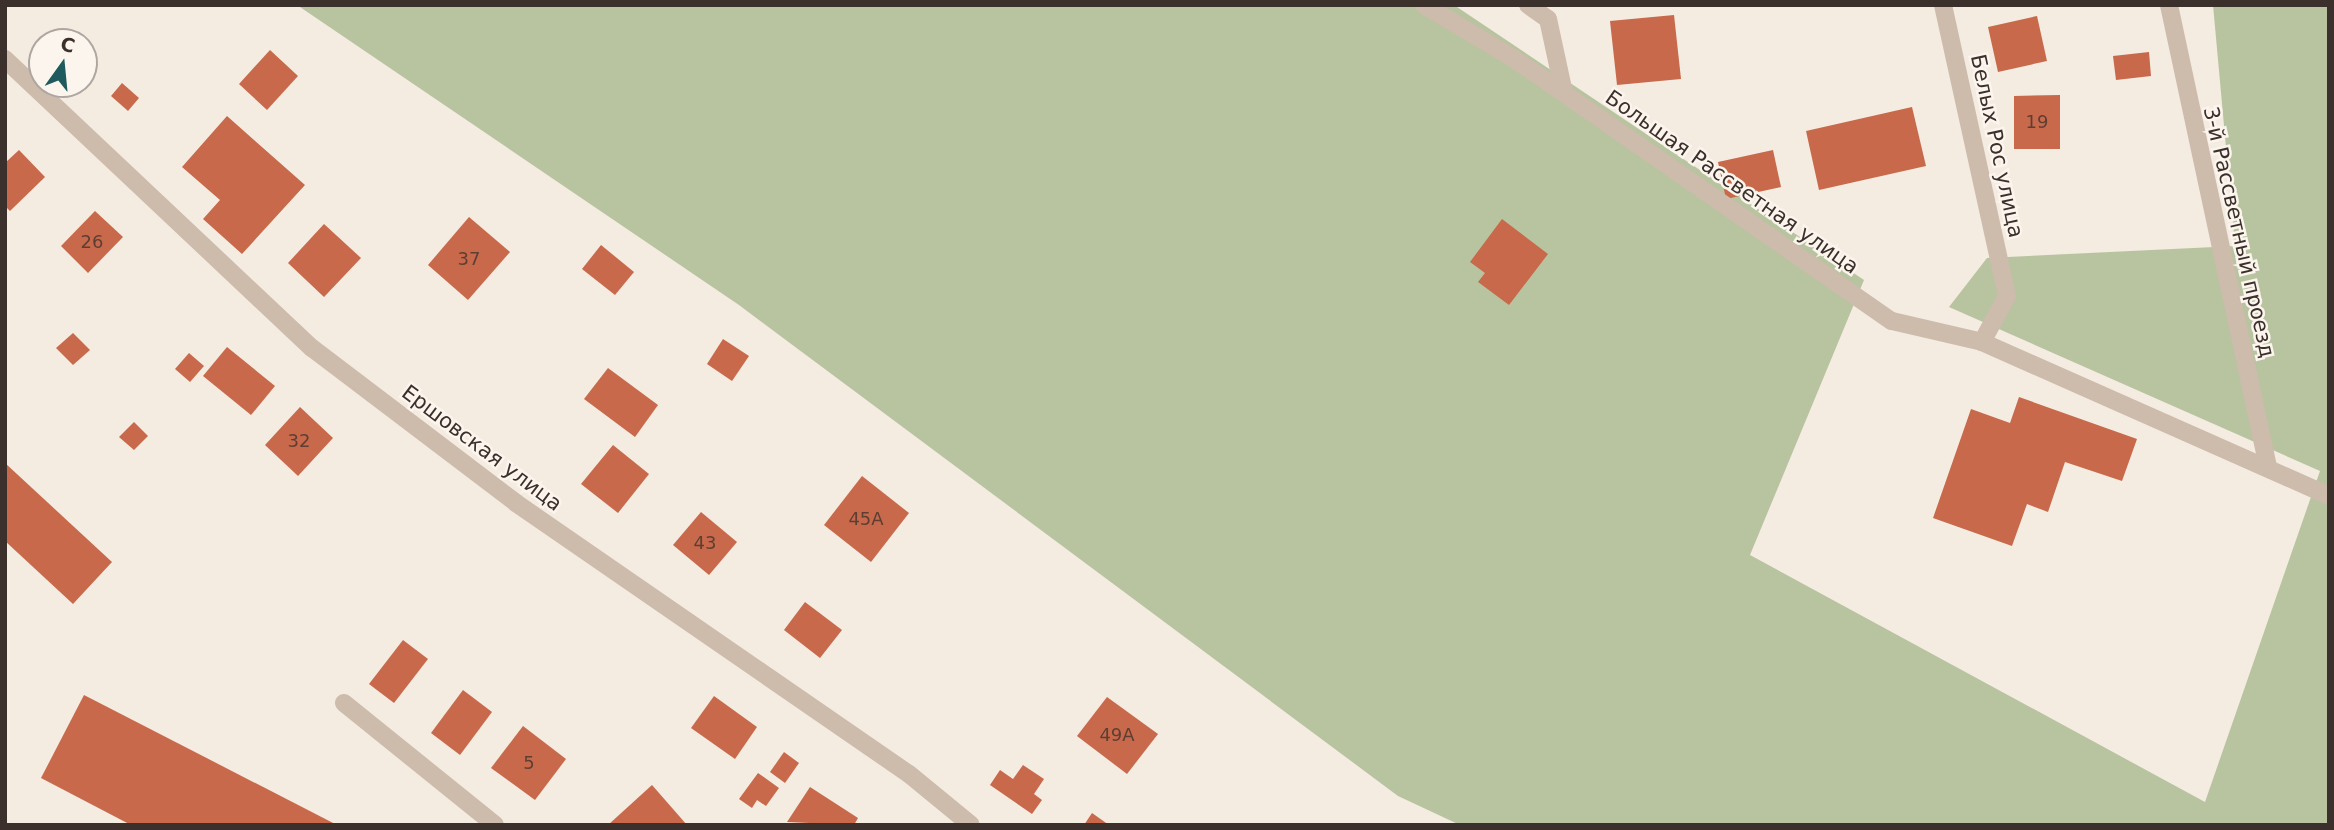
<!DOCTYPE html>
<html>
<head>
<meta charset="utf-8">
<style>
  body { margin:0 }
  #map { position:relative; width:2334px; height:830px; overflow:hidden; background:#f4ebe1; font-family:"DejaVu Sans",sans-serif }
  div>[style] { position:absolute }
  .green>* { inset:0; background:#b8c4a0 }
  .building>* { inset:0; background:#c8694b }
  .minor>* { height:18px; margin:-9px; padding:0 9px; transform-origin:9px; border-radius:9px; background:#cdbbac }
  span { translate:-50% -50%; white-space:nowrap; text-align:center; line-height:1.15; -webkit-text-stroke:5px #fbf5ee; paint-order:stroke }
  .number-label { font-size:18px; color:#5e3e33 }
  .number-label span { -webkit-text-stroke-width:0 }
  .street-label { font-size:21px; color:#3b302b }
  .frame { position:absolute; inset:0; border:7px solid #3b302b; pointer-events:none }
  .north { position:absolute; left:28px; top:28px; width:70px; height:70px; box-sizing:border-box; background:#fbf5ee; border:2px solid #aea6a0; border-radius:50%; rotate:15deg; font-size:19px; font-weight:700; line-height:28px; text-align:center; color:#3b302b }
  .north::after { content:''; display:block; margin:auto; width:24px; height:32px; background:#1f5a5e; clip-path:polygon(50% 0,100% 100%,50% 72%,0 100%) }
</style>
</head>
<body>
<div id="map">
  <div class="green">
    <div style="clip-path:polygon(297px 5px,1454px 5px,1864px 280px,1750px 555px,2205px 802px,2320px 471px,1949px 307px,1987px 258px,2235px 246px,2213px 5px,2329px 5px,2329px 825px,1460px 825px,1398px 796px,739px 305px)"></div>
  </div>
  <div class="building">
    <div style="clip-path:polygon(1674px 15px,1681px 79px,1617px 85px,1610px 21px)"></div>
    <div style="clip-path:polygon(2037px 16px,2047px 61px,1998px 72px,1988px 27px)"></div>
    <div style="clip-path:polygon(270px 50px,298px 76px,267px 110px,239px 84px)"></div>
    <div style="clip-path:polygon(2149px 52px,2151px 76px,2116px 80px,2113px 56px)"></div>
    <div style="clip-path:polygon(122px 83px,139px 98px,128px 111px,111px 96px)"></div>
    <div style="clip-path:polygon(2060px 95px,2060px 149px,2014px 149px,2014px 96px)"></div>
    <div style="clip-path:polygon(1912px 107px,1926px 166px,1819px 190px,1806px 131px)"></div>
    <div style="clip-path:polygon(227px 116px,305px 185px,242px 254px,203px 219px,220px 200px,182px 167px)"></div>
    <div style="clip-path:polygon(19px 150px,45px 177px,10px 211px,5px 206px,5px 163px)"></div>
    <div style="clip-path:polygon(1773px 150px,1781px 187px,1726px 199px,1718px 162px)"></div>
    <div style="clip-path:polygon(95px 211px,123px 237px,88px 273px,61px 246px)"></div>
    <div style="clip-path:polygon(469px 217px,510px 252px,468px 300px,428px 265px)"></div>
    <div style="clip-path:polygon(1502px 219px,1548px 254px,1509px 305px,1478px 282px,1485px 273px,1470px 262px)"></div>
    <div style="clip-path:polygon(324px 224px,361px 258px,324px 297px,288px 263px)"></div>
    <div style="clip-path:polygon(601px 245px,634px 272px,615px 295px,582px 269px)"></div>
    <div style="clip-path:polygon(73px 333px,90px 350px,73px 365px,56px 348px)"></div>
    <div style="clip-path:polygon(723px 339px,749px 356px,732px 381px,707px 364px)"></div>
    <div style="clip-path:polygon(227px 347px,275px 386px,251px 415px,203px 376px)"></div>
    <div style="clip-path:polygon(189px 353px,204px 366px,190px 382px,175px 369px)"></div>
    <div style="clip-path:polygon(608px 368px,658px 405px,635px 437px,584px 399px)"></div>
    <div style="clip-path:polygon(2019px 397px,2137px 439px,2122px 481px,2065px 462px,2048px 512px,2027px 504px,2012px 546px,1933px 518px,1971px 409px,2010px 423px)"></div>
    <div style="clip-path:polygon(300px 407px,333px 438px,298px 476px,265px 445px)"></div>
    <div style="clip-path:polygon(134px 422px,148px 436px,134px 450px,119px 437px)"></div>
    <div style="clip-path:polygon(613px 445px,649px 474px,618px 513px,581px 484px)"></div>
    <div style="clip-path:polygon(5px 463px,112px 562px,73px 604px,5px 541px)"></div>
    <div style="clip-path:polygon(862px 476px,909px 513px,871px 562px,824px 525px)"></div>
    <div style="clip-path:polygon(701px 512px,737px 542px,709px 575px,673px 545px)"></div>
    <div style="clip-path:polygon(805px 602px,842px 630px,820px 658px,784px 630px)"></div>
    <div style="clip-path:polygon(403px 640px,428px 659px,394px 703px,369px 684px)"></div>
    <div style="clip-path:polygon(463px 690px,492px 712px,460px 755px,431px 733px)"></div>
    <div style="clip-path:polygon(84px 695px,337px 825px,131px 825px,41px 778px)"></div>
    <div style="clip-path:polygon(714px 696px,757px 727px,735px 759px,691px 728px)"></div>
    <div style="clip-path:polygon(1107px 697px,1158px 734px,1127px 774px,1077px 736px)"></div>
    <div style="clip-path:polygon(523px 726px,566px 759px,535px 800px,491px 768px)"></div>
    <div style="clip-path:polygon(784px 752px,799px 763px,785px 783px,770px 772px)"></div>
    <div style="clip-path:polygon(1023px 765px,1044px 779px,1034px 794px,1042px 800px,1032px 814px,990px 785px,1000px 770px,1013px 779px)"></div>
    <div style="clip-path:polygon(758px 773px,779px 788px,766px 806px,757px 800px,752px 808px,739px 799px)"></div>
    <div style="clip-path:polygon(652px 785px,687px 825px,608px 825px)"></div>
    <div style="clip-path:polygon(810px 787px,858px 818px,854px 825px,787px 822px)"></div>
    <div style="clip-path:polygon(1092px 813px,1109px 825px,1084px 825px)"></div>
  </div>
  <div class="minor">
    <div style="left:1424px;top:5px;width:104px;rotate:30.8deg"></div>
    <div style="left:1513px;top:58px;width:461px;rotate:34.8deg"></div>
    <div style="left:1892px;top:321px;width:92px;rotate:13.1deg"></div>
    <div style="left:1982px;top:342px;width:52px;rotate:-61.5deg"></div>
    <div style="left:2007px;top:296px;width:298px;rotate:-102.4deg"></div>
    <div style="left:1528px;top:5px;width:24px;rotate:35deg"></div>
    <div style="left:1548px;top:19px;width:76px;rotate:77.8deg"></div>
    <div style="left:2169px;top:5px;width:472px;rotate:77.9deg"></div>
    <div style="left:5px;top:59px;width:422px;rotate:43.3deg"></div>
    <div style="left:312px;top:348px;width:256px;rotate:37.2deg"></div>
    <div style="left:516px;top:503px;width:477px;rotate:34.6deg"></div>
    <div style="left:909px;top:774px;width:80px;rotate:39.4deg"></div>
    <div style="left:1982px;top:342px;width:380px;rotate:23.9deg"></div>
    <div style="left:344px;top:703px;width:194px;rotate:38.9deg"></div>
  </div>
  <div class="number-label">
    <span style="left:2037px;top:122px">19</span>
    <span style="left:92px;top:242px">26</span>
    <span style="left:469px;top:259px">37</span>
    <span style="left:299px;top:441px">32</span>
    <span style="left:866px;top:519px">45А</span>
    <span style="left:705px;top:543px">43</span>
    <span style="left:1117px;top:735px">49А</span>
    <span style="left:529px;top:763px">5</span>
  </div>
  <div class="street-label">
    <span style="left:1997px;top:146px;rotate:78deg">Белых Рос улица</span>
    <span style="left:1732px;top:182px;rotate:35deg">Большая Рассветная улица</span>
    <span style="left:2239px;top:232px;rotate:77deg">3-й Рассветный проезд</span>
    <span style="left:482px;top:448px;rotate:37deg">Ершовская улица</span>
  </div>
  <div class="frame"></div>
  <div class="north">С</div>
</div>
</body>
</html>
